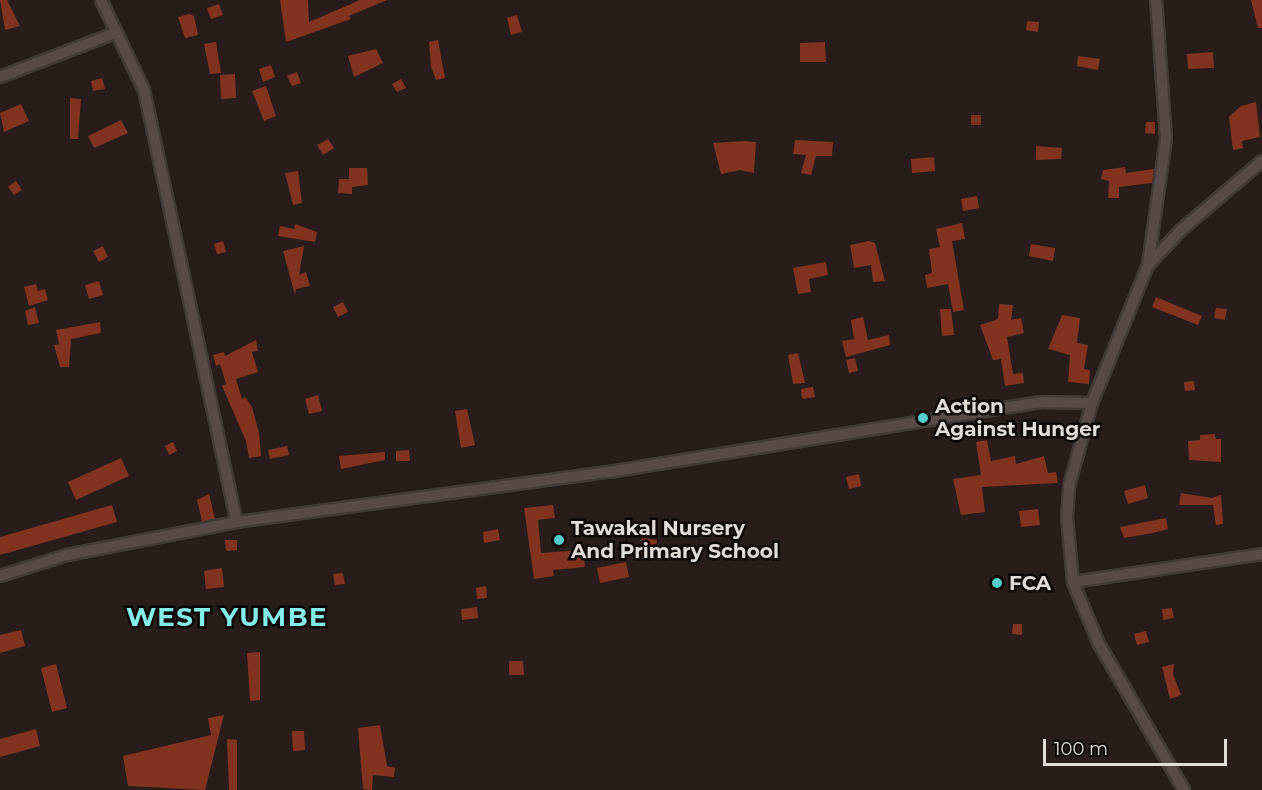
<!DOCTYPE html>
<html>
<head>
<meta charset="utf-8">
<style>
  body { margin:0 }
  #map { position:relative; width:1262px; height:790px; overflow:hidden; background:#281d1a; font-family:Montserrat,sans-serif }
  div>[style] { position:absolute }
  .building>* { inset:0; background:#81331f }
  .roads { filter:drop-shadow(2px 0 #433a38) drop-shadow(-2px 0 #433a38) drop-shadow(0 2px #433a38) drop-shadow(0 -2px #433a38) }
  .street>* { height:10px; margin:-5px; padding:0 5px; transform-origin:5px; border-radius:5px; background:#584b47 }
  .dots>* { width:16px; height:16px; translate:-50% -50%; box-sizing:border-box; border:3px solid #0d0807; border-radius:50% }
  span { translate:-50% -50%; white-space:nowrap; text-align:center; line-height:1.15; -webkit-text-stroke:5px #0d0807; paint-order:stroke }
  .poi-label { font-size:20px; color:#e3dcd9; font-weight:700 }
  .left { translate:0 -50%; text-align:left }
  .district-label { font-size:26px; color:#84efea; font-weight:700; letter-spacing:1.5px }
  .scale { position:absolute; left:1043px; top:739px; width:184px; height:27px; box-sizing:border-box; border:3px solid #e3dcd9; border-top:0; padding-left:8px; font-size:18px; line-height:21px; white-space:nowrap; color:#e3dcd9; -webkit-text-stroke:4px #0d0807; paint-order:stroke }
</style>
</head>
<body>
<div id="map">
  <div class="building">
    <div style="clip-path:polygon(0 0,7px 0,20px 26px,5px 30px)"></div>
    <div style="clip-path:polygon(280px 0,308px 0,309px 22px,360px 0,387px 0,349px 16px,351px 19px,286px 42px)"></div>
    <div style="clip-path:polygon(1251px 0,1262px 0,1262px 28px,1258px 28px)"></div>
    <div style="clip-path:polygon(219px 4px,223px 15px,211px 19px,207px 8px)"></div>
    <div style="clip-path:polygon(189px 14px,194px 16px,198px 35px,185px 38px,178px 17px)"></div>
    <div style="clip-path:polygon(517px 15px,522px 32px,511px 35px,507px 18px)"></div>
    <div style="clip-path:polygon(1027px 21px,1039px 22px,1038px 32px,1026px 30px)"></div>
    <div style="clip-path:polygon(438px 40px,445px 78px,436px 80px,431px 67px,429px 42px)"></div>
    <div style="clip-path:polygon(216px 42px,221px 73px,210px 74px,204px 44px)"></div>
    <div style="clip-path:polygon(825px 42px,826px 62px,800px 62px,800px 43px)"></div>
    <div style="clip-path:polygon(376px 49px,383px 63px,354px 77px,348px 56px)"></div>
    <div style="clip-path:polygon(1213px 52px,1214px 68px,1188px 69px,1187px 54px)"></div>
    <div style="clip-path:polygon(1078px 56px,1100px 59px,1098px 70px,1077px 66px)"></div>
    <div style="clip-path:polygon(271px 65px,275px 77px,263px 82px,259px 69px)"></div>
    <div style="clip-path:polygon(297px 72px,301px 83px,292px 86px,287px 76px)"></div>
    <div style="clip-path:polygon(235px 74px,236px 98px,221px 99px,220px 75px)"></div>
    <div style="clip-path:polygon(102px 78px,105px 89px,93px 91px,91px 81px)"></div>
    <div style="clip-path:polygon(401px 79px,406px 88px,397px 92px,392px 84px)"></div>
    <div style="clip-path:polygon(266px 86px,276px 116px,264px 121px,252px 91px)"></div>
    <div style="clip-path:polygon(70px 98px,81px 99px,78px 139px,70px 139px)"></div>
    <div style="clip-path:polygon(1256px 102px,1260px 137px,1242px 141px,1243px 148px,1233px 150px,1229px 117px,1241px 106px)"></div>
    <div style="clip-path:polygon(21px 104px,29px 121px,4px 132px,0 113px)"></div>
    <div style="clip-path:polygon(971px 115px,981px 115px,981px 125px,971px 125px)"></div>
    <div style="clip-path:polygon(121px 120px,128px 133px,94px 148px,88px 136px)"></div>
    <div style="clip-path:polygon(1146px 122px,1155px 122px,1155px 134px,1145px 133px)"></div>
    <div style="clip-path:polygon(328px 139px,334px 148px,323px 155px,317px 145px)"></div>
    <div style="clip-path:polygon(795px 140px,833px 142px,832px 156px,816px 156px,811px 175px,801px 173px,806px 155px,793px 154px)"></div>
    <div style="clip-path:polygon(745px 141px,756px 142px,754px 173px,740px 170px,721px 174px,713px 143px)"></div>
    <div style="clip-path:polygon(1036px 146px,1062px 148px,1061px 159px,1036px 160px)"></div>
    <div style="clip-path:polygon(934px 157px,935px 171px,912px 173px,911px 159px)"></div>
    <div style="clip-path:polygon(1125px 167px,1126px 173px,1154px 169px,1152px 183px,1119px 187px,1119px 198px,1108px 198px,1109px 181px,1101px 179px,1103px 170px)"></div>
    <div style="clip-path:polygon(349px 168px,367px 168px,368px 185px,352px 187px,352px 194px,338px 193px,339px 179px,349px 179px)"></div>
    <div style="clip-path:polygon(298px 171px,302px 203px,293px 205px,285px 173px)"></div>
    <div style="clip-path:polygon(16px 181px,22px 190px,14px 195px,8px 187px)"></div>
    <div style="clip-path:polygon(977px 196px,979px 208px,963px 211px,961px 199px)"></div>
    <div style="clip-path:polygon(962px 223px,965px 239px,952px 241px,964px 310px,953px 312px,948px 284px,927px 288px,925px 275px,932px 273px,929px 249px,940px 247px,936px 229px)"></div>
    <div style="clip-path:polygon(295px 224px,317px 232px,315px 242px,278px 236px,280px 226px,294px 229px)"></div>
    <div style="clip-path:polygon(223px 241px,226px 252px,217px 254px,214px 244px)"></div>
    <div style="clip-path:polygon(869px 241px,875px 243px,885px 281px,873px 282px,871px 265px,854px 268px,850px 245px)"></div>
    <div style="clip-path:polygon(1031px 244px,1055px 248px,1053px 261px,1029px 256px)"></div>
    <div style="clip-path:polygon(103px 246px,108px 257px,99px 262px,93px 251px)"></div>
    <div style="clip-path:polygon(304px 246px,299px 275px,306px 272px,310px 286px,296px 289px,295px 295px,283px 251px)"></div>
    <div style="clip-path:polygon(826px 262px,828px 275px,809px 279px,811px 292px,798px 294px,793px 268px)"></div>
    <div style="clip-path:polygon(99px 281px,103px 295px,89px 299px,85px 285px)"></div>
    <div style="clip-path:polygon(36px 284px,38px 291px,45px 289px,48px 300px,29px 306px,24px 287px)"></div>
    <div style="clip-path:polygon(1156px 297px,1202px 316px,1198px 325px,1152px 307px)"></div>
    <div style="clip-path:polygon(343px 302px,348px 312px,338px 317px,333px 307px)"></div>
    <div style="clip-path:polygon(999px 304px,1013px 305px,1011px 320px,1021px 318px,1024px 333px,1007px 337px,1013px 374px,1023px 373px,1024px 383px,1005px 386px,1001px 359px,993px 360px,980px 325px,998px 319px)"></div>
    <div style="clip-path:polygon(35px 307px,39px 323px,28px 325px,25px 311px)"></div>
    <div style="clip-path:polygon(1216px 308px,1227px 309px,1225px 320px,1214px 318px)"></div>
    <div style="clip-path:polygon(940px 309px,951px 309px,954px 335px,942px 336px)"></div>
    <div style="clip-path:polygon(1062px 315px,1080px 318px,1077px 343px,1088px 345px,1084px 369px,1090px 370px,1089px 384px,1068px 382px,1070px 355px,1048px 349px)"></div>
    <div style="clip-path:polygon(863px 317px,868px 340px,889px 335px,890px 345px,846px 357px,842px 341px,854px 339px,851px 320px)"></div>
    <div style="clip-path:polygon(100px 322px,101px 333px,71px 339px,69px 367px,60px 367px,54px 345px,59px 344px,56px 330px)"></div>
    <div style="clip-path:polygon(256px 340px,258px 351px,252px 352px,258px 372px,236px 379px,242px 399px,245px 397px,252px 407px,259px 433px,261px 456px,249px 458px,246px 441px,222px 386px,226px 384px,220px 364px,216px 366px,213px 355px,224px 352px,225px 356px)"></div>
    <div style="clip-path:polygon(798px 353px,805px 383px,793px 384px,788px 355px)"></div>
    <div style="clip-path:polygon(855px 358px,858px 371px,849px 373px,846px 360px)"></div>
    <div style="clip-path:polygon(1194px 381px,1195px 390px,1185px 391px,1184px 382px)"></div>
    <div style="clip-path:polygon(813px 387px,815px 397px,802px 399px,801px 389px)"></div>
    <div style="clip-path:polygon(318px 395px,322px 411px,309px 414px,305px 399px)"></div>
    <div style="clip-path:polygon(467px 409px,475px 445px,461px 448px,455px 411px)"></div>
    <div style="clip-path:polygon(1215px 434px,1216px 439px,1221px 439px,1221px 462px,1189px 460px,1188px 441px,1200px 440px,1200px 435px)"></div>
    <div style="clip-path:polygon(987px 440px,991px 461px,1015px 456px,1016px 464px,1044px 456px,1048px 473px,1056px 472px,1058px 483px,982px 487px,985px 512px,961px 515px,953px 479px,981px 475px,976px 442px)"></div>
    <div style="clip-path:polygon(173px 442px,177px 451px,169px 455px,165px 446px)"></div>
    <div style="clip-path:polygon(287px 446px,289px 455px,270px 459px,268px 450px)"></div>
    <div style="clip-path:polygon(409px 450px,410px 461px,396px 461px,396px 451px)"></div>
    <div style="clip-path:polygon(385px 452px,385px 460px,341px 469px,339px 456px)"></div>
    <div style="clip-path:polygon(121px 458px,129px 476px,76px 500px,68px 482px)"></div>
    <div style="clip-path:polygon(859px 474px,861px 486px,849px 489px,846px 477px)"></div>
    <div style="clip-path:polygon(1145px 485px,1148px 498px,1128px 504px,1124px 491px)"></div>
    <div style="clip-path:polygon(1181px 493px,1212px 498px,1221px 495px,1223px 524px,1216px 525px,1213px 505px,1179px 505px)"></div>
    <div style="clip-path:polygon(209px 494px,215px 519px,202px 521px,197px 500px)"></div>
    <div style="clip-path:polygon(112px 505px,117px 522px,0 555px,0 537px)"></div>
    <div style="clip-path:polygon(553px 505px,555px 518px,538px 520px,541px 553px,583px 550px,585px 567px,553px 570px,554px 576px,534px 579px,524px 508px)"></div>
    <div style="clip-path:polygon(1038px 509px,1040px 525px,1021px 527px,1019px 511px)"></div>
    <div style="clip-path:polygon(1166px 518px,1168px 529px,1153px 533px,1124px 538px,1120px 527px)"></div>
    <div style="clip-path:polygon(498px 529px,500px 540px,484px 543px,483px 532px)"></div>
    <div style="clip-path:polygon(642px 538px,657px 540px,655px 553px,640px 555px)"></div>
    <div style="clip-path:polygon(225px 540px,237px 540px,237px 550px,226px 551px)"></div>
    <div style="clip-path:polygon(626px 562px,629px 577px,600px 583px,597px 568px)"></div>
    <div style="clip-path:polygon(222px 568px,224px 587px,206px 589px,204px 571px)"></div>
    <div style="clip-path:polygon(343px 573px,345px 584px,335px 585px,333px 574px)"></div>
    <div style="clip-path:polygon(486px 586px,487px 598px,477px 599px,476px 588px)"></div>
    <div style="clip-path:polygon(477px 607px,478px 618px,462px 620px,461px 609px)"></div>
    <div style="clip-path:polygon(1172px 608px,1174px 618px,1163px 620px,1162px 609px)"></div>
    <div style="clip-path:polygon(1013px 624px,1022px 624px,1022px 635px,1012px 634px)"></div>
    <div style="clip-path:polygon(21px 630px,25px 646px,0 653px,0 635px)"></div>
    <div style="clip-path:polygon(1146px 631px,1149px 642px,1137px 645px,1134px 634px)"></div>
    <div style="clip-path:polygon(260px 652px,260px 700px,250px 701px,247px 653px)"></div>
    <div style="clip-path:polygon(509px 661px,523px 661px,524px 675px,509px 675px)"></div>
    <div style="clip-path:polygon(56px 664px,67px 708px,52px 712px,41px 668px)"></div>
    <div style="clip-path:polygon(1174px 664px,1173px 674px,1181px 695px,1170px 699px,1162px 667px)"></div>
    <div style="clip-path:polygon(224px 715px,205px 790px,128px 786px,123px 756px,211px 735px,208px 718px)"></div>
    <div style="clip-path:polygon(380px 725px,387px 766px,395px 768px,394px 777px,373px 775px,372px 790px,363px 789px,358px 728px)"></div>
    <div style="clip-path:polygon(36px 729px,40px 746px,0 757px,0 739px)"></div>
    <div style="clip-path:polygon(292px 731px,304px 731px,305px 750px,293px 751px)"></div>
    <div style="clip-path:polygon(227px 739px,237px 740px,237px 790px,229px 790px)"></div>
  </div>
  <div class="roads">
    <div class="street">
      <div style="left:101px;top:0;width:100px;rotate:64.5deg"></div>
      <div style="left:144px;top:90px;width:442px;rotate:77.9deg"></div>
      <div style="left:0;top:77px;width:123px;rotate:-20.9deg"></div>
      <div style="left:1148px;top:265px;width:128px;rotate:-81.9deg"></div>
      <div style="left:1166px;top:138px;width:138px;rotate:-94.1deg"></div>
      <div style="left:0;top:576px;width:70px;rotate:-17.4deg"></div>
      <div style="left:67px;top:555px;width:173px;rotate:-11deg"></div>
      <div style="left:237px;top:522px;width:375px;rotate:-7.7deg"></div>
      <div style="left:609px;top:472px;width:436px;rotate:-9.2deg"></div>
      <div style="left:1039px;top:402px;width:53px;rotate:1.1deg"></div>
      <div style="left:1073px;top:582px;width:191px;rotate:-8.4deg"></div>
      <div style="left:1184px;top:790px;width:169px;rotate:-120.2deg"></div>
      <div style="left:1099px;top:644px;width:67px;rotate:-112.8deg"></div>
      <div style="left:1073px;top:582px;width:65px;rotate:-95.3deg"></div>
      <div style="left:1067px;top:517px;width:31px;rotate:-86deg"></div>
      <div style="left:1069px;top:486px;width:86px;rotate:-74.5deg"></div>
      <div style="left:1092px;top:403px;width:149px;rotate:-67.9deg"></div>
      <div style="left:1148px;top:265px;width:48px;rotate:-46.7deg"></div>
      <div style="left:1181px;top:230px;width:106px;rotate:-40.4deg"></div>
    </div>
  </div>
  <div class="dots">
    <div style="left:923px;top:418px;background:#53cdc9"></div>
    <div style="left:559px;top:540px;background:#53cdc9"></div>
    <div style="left:997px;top:583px;background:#53cdc9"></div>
  </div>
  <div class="poi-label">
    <span class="left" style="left:935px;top:418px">Action<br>Against Hunger</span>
    <span class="left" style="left:571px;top:540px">Tawakal Nursery<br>And Primary School</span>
    <span class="left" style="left:1009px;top:583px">FCA</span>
  </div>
  <div class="district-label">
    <span style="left:227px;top:618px">WEST YUMBE</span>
  </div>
  <div class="scale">100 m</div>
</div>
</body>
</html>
